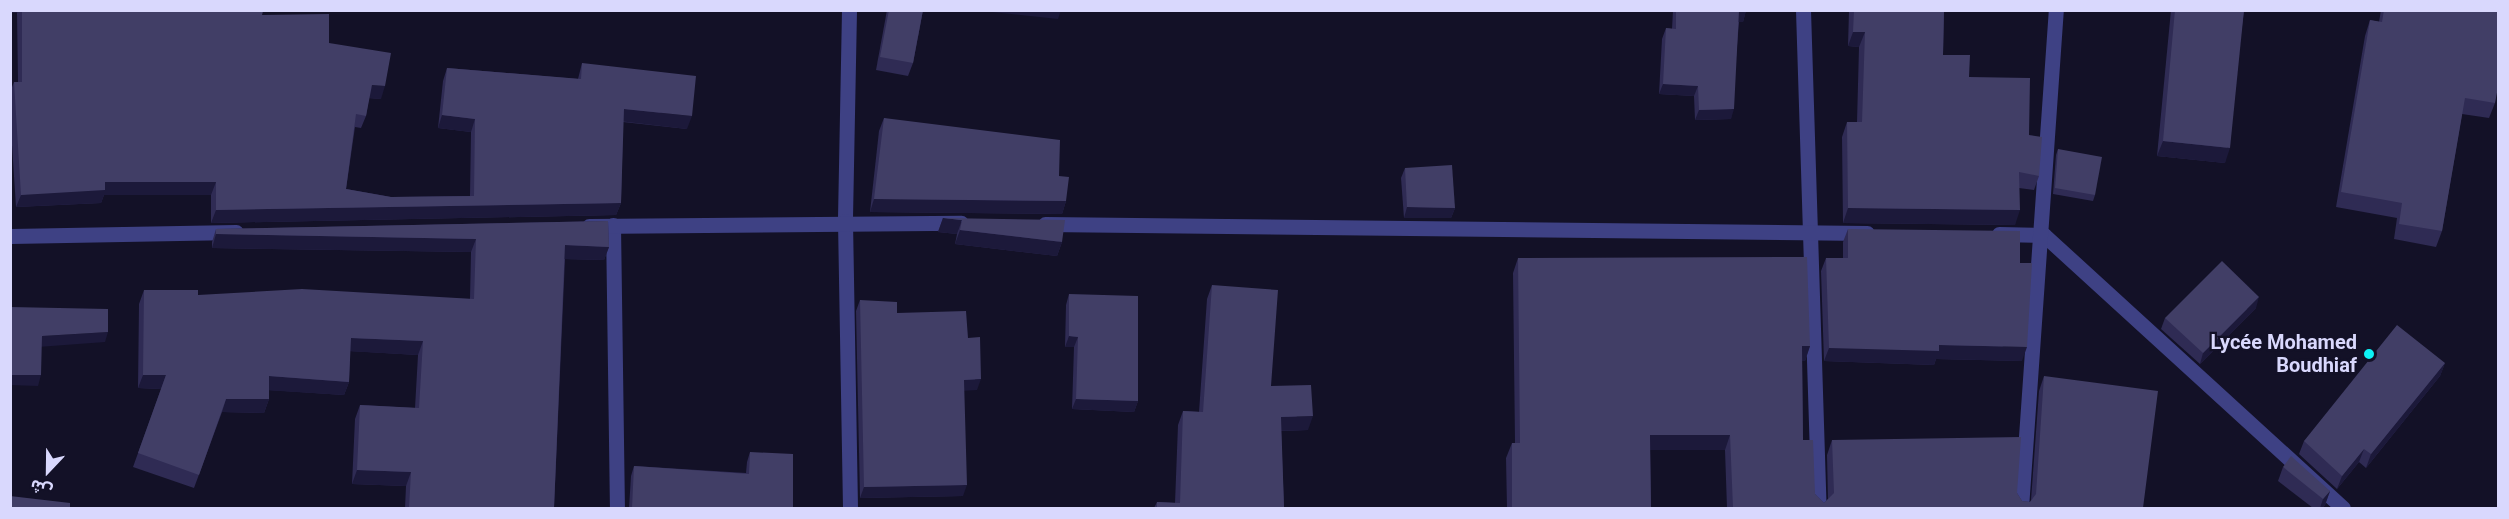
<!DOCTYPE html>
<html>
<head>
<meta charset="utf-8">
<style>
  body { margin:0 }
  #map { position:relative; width:2509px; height:519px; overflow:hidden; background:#131127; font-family:Roboto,"Noto Sans Arabic",sans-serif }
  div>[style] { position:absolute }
  .minor>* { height:15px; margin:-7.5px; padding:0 7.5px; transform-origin:7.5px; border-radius:7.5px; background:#3e4184 }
  .wall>* { inset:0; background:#2f2b54 }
  .shaded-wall>* { inset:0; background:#1c193a }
  .building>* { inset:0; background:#413e66 }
  .dots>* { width:16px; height:16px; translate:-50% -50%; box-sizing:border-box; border:3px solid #131127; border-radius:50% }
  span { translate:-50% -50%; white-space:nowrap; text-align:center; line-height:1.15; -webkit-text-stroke:4.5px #131127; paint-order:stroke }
  .poi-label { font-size:20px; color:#d9d8fd; font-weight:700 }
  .right { translate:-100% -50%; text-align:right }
  .frame { position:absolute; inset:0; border:12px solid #d9d8fd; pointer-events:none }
  .north { position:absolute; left:18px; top:441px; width:60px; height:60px; -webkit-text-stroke:4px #131127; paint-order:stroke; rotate:202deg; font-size:16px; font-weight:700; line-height:24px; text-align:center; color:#d9d8fd }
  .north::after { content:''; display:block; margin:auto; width:21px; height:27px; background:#d9d8fd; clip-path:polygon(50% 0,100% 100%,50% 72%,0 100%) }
</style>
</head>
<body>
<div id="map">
  <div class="minor">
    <div style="left:849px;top:10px;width:211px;rotate:91.1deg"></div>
    <div style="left:845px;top:221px;width:287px;rotate:89deg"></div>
    <div style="left:1803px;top:10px;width:498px;rotate:88.2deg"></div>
    <div style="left:1045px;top:224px;width:822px;rotate:0.63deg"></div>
    <div style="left:613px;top:225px;width:283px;rotate:89.2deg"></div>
    <div style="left:589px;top:226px;width:372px;rotate:-0.5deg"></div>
    <div style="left:1999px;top:234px;width:45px;rotate:1.3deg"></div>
    <div style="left:2044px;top:235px;width:405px;rotate:42.4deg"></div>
    <div style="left:10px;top:236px;width:226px;rotate:-1deg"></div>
    <div style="left:2021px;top:508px;width:499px;rotate:-86deg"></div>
  </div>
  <div class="wall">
    <div style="clip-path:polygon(10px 10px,263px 10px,262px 15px,329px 43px,381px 99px,369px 98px,366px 116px,361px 128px,355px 127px,346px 189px,391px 197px,470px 196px,471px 132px,438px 128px,443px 81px,447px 68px,578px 79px,582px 63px,687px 129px,623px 122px,621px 203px,616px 215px,211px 223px,211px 195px,104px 195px,101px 203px,16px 207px,10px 114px,10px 92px,14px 82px,18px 82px,17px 13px,10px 13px)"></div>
    <div style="clip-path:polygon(887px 10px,923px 10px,913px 63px,908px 76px,876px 70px)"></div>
    <div style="clip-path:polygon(1673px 10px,1746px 10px,1743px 22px,1739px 22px,1731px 119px,1695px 120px,1694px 96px,1659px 94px,1662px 39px,1666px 28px,1672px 29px)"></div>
    <div style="clip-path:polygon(1849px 10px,1944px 10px,1943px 55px,1969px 77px,2029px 135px,2039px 176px,2034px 190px,2019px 188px,2015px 225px,1843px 223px,1842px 137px,1847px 122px,1857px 122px,1859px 47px,1848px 46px)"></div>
    <div style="clip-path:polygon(2171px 10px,2244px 10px,2225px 163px,2157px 156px)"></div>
    <div style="clip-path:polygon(2381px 10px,2499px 10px,2495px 103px,2489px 118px,2462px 114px,2442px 231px,2436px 247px,2394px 239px,2397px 218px,2336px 207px,2365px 36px,2370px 20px,2379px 22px)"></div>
    <div style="clip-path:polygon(884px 118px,1059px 176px,1066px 201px,1062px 214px,870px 212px,879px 131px)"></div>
    <div style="clip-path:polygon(2058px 149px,2095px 195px,2093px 201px,2053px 194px,2056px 155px)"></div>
    <div style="clip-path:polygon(1405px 168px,1455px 208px,1451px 218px,1404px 218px,1401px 178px)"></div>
    <div style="clip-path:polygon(943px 218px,1062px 242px,1057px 256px,955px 244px,957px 234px,938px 232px)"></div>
    <div style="clip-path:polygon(608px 221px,609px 247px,604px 260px,565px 259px,554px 508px,405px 508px,406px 486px,352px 484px,355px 419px,360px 405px,415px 408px,418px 355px,350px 351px,349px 382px,344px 395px,269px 390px,269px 399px,264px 413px,222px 412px,194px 488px,133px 467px,161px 389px,138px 388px,139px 304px,144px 290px,198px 295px,470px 299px,471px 252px,212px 248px,212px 242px,216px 229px)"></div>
    <div style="clip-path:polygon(1848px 229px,2022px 361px,1936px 359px,1934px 365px,1824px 361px,1821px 271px,1826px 258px,1843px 258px,1843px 242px)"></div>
    <div style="clip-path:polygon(1518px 258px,1810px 346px,1805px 361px,1802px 361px,1803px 440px,1815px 494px,1824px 503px,1828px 499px,1827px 455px,1832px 440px,2017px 493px,2022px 501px,2030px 502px,2031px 500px,2039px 391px,2044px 376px,2143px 508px,1727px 508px,1725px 450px,1650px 450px,1651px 508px,1507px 508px,1506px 458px,1512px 443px,1515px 443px,1513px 273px)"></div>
    <div style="clip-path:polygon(1212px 285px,1271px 386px,1308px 430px,1281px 431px,1284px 507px,1316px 508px,1154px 508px,1157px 502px,1175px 503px,1178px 425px,1183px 411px,1199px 412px,1207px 299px)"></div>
    <div style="clip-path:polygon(1069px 294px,1138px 401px,1134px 412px,1072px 409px,1074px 347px,1065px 347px,1066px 305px)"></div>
    <div style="clip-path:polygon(860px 300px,968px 338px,977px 390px,964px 390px,963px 496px,860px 498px,856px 311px)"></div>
    <div style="clip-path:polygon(2256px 308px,2200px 364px,2161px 329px,2165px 318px)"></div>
    <div style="clip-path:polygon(2445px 363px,2440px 376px,2366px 468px,2359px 462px,2337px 489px,2299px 454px,2304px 441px)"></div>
    <div style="clip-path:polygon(750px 452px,793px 508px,629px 508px,631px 476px,634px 466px,746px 473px,747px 462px)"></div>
    <div style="clip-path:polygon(2283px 467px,2330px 491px,2325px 505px,2322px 508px,2313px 508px,2278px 481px)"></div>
  </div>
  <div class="shaded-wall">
    <div style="clip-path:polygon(10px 10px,18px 10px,17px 13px,10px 13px)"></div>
    <div style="clip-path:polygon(992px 10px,1061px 10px,1058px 19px,992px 12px)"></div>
    <div style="clip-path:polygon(1739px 11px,1746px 11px,1743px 22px,1735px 22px)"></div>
    <div style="clip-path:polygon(1853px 32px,1865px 32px,1859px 47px,1848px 46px)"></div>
    <div style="clip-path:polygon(1663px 84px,1698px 86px,1694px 96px,1659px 94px)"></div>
    <div style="clip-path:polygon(372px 85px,385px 86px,381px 99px,367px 98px)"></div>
    <div style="clip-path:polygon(624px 109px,692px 116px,687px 129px,619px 121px)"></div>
    <div style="clip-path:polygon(1734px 109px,1731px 119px,1695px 120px,1699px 110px)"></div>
    <div style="clip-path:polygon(442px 115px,475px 119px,471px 132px,438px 128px)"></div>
    <div style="clip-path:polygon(2163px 141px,2230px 148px,2225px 163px,2157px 156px)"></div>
    <div style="clip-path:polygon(105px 182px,216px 182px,211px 195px,104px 195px,101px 203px,16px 207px,21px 195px)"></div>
    <div style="clip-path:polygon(874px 199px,1066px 201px,1062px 214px,870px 212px)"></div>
    <div style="clip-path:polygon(621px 203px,616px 215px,211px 223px,216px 210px)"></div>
    <div style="clip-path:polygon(1407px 207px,1455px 208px,1451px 218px,1404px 218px)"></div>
    <div style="clip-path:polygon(1848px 208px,2020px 210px,2015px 225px,1843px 223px)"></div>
    <div style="clip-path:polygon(943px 218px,962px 220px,957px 234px,938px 232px)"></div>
    <div style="clip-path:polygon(960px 230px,1062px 242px,1057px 256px,955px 244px)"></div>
    <div style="clip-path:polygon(216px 234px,476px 239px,471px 252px,212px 248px)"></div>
    <div style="clip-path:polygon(565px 245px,609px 247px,604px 260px,560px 259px)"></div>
    <div style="clip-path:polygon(2259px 297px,2256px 308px,2200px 364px,2203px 353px)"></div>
    <div style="clip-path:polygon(108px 332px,105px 342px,38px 347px,42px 336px)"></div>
    <div style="clip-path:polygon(1069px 336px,1078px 337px,1074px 347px,1065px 347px)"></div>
    <div style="clip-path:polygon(351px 338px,423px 341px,418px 355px,346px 351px)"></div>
    <div style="clip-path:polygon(1939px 345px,2027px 347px,2022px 361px,1936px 359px,1934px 365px,1824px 361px,1829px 348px)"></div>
    <div style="clip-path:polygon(1802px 346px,1810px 346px,1805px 361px,1797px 361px)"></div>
    <div style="clip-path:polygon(2445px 363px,2440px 376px,2366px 468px,2371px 454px)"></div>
    <div style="clip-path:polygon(10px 375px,41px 375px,38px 386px,10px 385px)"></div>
    <div style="clip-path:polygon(143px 375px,166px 375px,161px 389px,138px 388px)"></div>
    <div style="clip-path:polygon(269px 376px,349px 382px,344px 395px,264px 390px)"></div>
    <div style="clip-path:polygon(981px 379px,977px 390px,960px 391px,964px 380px)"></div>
    <div style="clip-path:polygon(226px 399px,269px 399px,264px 413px,222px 412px)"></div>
    <div style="clip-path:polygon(1076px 399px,1138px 401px,1134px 412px,1072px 409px)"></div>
    <div style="clip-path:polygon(1313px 416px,1308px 430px,1276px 431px,1281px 417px)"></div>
    <div style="clip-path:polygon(1650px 435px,1730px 435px,1725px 450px,1644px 450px)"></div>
    <div style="clip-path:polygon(2364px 449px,2359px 462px,2337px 489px,2342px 476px)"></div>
    <div style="clip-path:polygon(357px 470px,411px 472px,406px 486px,352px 484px)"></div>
    <div style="clip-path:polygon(967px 485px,963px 496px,860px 498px,864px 487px)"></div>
    <div style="clip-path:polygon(2330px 491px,2325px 505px,2322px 508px,2320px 508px,2323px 499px)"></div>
  </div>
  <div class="building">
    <div style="clip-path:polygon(22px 10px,263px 10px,262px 15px,329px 14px,329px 43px,391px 53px,385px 86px,372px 85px,366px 116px,356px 114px,346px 189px,391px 197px,474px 196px,475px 119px,442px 115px,447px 68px,581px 79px,582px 63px,696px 76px,692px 116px,624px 109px,621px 203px,216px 210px,216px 182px,105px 182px,105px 190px,21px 195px,14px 82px,22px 82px)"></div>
    <div style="clip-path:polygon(889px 10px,923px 10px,913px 63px,880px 57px)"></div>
    <div style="clip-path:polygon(1676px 10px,1746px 10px,1746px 11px,1739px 11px,1734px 109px,1699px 110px,1698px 86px,1663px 84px,1666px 28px,1676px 29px)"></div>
    <div style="clip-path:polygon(1854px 10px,1944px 10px,1943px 55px,1970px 55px,1969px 77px,2030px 78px,2029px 135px,2042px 137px,2039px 176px,2019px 172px,2020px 210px,1848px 208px,1847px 122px,1862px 122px,1865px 32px,1853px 32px)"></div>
    <div style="clip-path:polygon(2175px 10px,2244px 10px,2230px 148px,2163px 141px)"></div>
    <div style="clip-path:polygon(2384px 10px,2499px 10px,2499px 82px,2495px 103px,2465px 98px,2442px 231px,2399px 224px,2402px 203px,2341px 192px,2370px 20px,2382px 22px)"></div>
    <div style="clip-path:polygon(884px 118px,1060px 140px,1059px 176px,1069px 177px,1066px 201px,874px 199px)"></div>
    <div style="clip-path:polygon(2058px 149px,2102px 157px,2095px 195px,2055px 188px)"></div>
    <div style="clip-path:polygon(1452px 165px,1455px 208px,1407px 207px,1405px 168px)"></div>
    <div style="clip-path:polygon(943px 218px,1065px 220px,1062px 242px,960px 230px,962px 220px)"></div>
    <div style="clip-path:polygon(608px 221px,609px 247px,565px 245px,554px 508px,409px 508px,411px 472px,357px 470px,360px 405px,419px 408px,423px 341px,351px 338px,349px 382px,269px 376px,269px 399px,226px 399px,199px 475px,138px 453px,166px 375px,143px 375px,144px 290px,198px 290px,198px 295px,302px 289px,474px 299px,476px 239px,216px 234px,216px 229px)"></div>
    <div style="clip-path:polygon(1848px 229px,2020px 231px,2020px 263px,2032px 263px,2027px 347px,1939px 345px,1939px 351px,1829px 348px,1826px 258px,1848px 258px)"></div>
    <div style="clip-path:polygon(1807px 257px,1810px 346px,1802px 346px,1803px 440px,1813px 440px,1815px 494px,1824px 503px,1834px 493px,1832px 440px,2021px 437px,2017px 493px,2022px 501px,2030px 502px,2036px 494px,2044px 376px,2158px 391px,2143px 508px,1733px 508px,1730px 435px,1650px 435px,1651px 508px,1512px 508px,1512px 443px,1520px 443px,1518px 258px)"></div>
    <div style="clip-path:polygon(2222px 261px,2259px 297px,2203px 353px,2165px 318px)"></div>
    <div style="clip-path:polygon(1212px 285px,1278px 290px,1271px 386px,1311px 385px,1313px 416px,1281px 417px,1284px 507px,1316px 508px,1157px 508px,1157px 502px,1180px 503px,1183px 411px,1203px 412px)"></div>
    <div style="clip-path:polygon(1069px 294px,1138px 296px,1138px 401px,1076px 399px,1078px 337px,1069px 336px)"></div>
    <div style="clip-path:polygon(860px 300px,897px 302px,897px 313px,966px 311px,968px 338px,980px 337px,981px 379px,964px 380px,967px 485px,864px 487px)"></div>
    <div style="clip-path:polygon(10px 307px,108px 309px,108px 332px,42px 336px,41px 375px,10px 375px)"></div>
    <div style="clip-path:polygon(2397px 325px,2445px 363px,2371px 454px,2364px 449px,2342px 476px,2304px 441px)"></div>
    <div style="clip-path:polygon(750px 452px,793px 454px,793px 508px,632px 508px,634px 466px,749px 474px)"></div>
    <div style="clip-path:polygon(2291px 456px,2330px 491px,2323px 499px,2283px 467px)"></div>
    <div style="clip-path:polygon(10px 496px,70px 503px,70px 508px,10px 508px)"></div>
  </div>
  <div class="dots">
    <div style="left:2369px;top:354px;background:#0df2f5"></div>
  </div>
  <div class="poi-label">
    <span class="right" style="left:2357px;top:354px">Lycée Mohamed<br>Boudhiaf</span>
  </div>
  <div class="frame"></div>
  <div class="north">ش</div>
</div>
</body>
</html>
